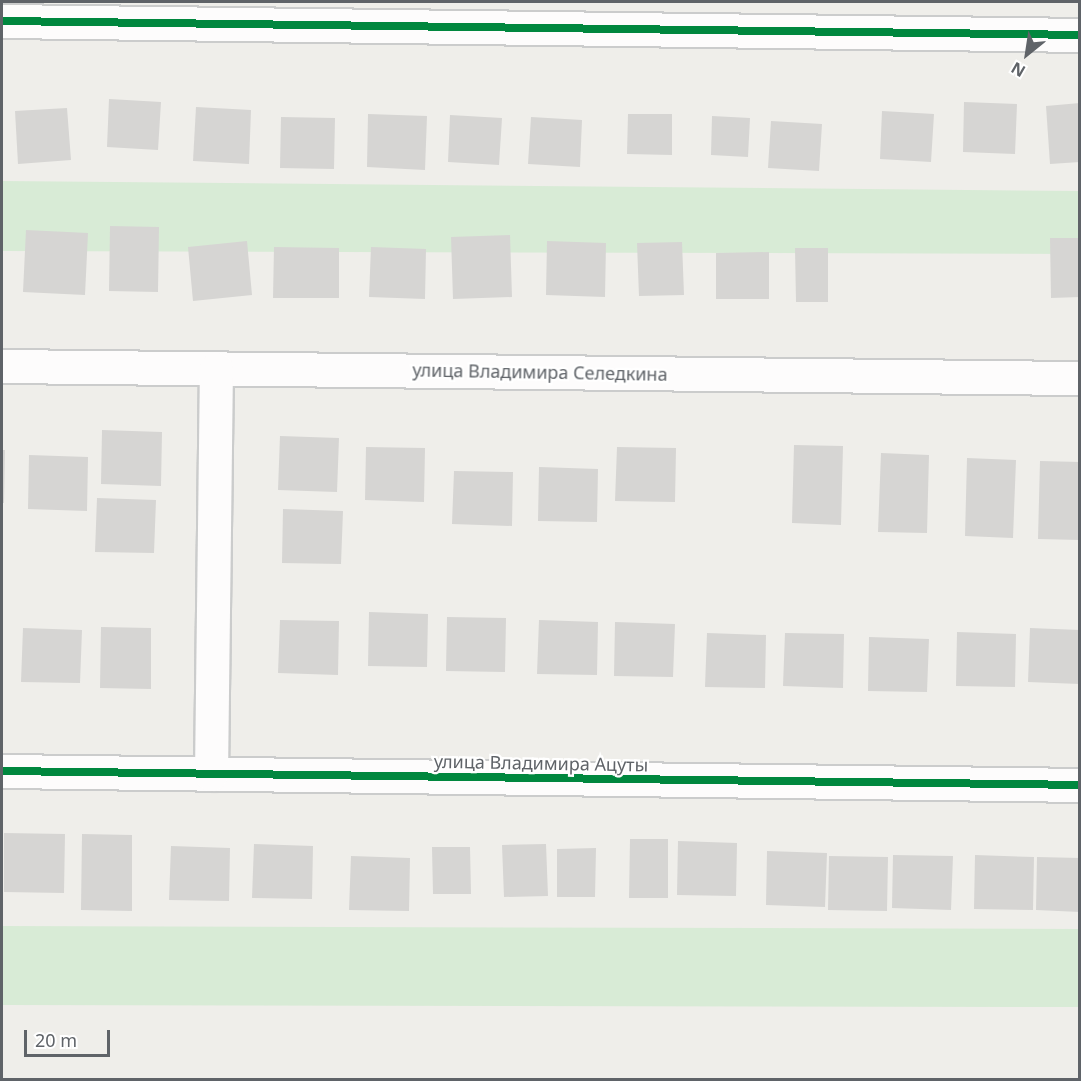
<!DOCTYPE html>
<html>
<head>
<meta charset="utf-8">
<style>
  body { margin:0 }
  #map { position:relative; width:1081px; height:1081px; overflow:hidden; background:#efeeea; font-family:"Noto Sans",sans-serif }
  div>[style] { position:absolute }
  .green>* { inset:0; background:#d8ebd6 }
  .building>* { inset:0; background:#d6d5d3 }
  .roads { filter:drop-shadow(2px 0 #cbcccc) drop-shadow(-2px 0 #cbcccc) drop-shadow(0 2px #cbcccc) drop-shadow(0 -2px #cbcccc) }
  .minor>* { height:33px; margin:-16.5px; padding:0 16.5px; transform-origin:16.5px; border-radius:16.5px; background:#fdfcfc }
  .cycleway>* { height:8px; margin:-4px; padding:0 4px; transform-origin:4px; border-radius:4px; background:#00873e }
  span { translate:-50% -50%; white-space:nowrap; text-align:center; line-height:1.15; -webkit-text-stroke:4.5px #fff; paint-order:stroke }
  .street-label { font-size:18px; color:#5f6368 }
  .frame { position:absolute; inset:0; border:3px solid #5f6368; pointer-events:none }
  .north { position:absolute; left:997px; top:24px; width:60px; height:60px; -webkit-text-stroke:4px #fff; paint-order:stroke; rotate:210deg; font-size:16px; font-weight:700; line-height:24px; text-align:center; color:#5f6368 }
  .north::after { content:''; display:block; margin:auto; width:21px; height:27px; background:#5f6368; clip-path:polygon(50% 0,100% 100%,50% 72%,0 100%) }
  .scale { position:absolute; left:24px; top:1030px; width:86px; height:27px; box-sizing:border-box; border:3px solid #5f6368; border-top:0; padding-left:8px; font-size:18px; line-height:21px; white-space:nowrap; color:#5f6368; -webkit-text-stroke:4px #fff; paint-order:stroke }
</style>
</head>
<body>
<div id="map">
  <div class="green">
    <div style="clip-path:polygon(2px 181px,1079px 191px,1079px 254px,2px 251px)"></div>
    <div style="clip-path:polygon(2px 926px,1079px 929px,1079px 1007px,2px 1005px)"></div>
  </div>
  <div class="building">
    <div style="clip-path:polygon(109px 99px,161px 102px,158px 150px,107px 147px)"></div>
    <div style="clip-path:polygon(964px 102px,1017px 104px,1015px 154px,963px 152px)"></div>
    <div style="clip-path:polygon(1080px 103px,1080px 162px,1050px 164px,1046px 106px)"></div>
    <div style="clip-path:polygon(196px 107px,251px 110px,249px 164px,193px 161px)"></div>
    <div style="clip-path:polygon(67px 108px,71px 160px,18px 164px,15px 111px)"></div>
    <div style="clip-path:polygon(882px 111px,934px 114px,931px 162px,880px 159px)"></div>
    <div style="clip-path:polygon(368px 114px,427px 116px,425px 170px,367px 167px)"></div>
    <div style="clip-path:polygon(628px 114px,672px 114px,672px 155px,627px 154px)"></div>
    <div style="clip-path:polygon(450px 115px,502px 118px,499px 165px,448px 162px)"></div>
    <div style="clip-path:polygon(712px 116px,750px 118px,748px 157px,711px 155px)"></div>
    <div style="clip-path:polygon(281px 117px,335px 118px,334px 169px,280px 168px)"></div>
    <div style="clip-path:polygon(531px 117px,582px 120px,580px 167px,528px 164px)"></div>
    <div style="clip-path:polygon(771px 121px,822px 124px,819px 171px,768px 168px)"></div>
    <div style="clip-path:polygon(110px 226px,159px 227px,158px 292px,109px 291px)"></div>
    <div style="clip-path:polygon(26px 230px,88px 233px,85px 295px,23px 292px)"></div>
    <div style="clip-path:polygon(510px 235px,512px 297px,453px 299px,451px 237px)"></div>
    <div style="clip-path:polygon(1050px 238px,1080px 238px,1080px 297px,1051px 298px)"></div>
    <div style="clip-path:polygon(247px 241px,252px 295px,193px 301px,188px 247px)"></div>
    <div style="clip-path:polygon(547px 241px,606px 243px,605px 297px,546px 295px)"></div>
    <div style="clip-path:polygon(682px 242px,684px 295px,639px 296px,637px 243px)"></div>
    <div style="clip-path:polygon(274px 247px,339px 248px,339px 298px,273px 298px)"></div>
    <div style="clip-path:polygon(371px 247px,426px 249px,425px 299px,369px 297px)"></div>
    <div style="clip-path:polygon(795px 248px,828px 248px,828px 302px,796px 302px)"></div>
    <div style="clip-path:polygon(769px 252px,769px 299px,716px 299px,716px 253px)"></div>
    <div style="clip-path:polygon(102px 430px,162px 432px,161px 486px,101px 484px)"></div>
    <div style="clip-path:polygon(280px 436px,339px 438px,337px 492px,278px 490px)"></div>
    <div style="clip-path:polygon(794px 445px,843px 446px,841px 525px,792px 523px)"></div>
    <div style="clip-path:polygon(366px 447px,425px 448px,424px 502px,365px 500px)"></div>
    <div style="clip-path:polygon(617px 447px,676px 448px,675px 502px,615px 501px)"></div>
    <div style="clip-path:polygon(2px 450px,5px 450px,4px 503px,2px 503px)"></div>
    <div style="clip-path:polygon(881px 453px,929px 455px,927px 533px,878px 532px)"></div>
    <div style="clip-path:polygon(29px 455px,88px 457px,87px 511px,28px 509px)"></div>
    <div style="clip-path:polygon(967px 458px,1016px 460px,1013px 538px,965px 536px)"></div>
    <div style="clip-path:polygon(1040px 461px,1080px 462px,1080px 540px,1038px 539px)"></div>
    <div style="clip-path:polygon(539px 467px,598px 469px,597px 522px,538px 521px)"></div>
    <div style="clip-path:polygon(454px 471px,513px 472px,512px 526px,452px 524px)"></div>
    <div style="clip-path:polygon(97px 498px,156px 500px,154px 553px,95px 552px)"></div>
    <div style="clip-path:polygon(283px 509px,343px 511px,341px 564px,282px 563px)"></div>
    <div style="clip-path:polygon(369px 612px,428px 614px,427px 667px,368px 666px)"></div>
    <div style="clip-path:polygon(447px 617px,506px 618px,505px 672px,446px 671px)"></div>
    <div style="clip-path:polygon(280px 620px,339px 621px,338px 675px,278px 673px)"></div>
    <div style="clip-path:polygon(539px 620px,598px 622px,597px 675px,537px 674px)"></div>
    <div style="clip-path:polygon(615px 622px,675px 624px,673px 677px,614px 676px)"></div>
    <div style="clip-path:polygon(101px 627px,151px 628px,151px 689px,100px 688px)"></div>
    <div style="clip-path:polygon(23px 628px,82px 630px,80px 683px,21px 682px)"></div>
    <div style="clip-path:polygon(1030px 628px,1080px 630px,1080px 684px,1028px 682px)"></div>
    <div style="clip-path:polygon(957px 632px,1016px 634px,1015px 687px,956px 686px)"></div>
    <div style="clip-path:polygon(707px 633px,766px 635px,765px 688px,705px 687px)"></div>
    <div style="clip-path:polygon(785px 633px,844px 634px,843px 688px,783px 686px)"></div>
    <div style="clip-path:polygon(869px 637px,929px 639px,927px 692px,868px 691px)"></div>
    <div style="clip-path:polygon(4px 833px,65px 834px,64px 893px,4px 892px)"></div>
    <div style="clip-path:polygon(82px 834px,132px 835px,132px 911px,81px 910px)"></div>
    <div style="clip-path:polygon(630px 839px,668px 839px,668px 898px,629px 898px)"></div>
    <div style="clip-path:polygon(678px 841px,737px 843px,736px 896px,677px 895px)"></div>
    <div style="clip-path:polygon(254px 844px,313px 846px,312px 899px,252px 898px)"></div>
    <div style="clip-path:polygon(546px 844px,548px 896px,504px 897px,502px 845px)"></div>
    <div style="clip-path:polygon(171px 846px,230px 848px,229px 901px,169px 900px)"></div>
    <div style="clip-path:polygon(432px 847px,470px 847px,471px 894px,433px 894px)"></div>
    <div style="clip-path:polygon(596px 848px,595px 897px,557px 897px,557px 849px)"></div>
    <div style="clip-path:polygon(767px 851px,827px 853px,825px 907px,766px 905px)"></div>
    <div style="clip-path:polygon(893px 855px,953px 856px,951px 910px,892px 908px)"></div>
    <div style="clip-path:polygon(975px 855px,1034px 857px,1033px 910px,974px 909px)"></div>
    <div style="clip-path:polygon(351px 856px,410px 858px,409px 911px,349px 910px)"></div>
    <div style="clip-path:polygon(829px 856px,888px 857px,887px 911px,828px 910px)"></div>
    <div style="clip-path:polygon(1037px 857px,1080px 858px,1080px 912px,1036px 910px)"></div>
  </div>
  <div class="roads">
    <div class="minor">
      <div style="left:2px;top:21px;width:1078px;rotate:0.74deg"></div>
      <div style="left:2px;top:366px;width:1078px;rotate:0.64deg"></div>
      <div style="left:2px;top:771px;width:1078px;rotate:0.74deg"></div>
      <div style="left:211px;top:774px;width:405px;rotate:-89.3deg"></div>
    </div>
  </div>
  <div class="cycleway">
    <div style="left:2px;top:21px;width:1078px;rotate:0.74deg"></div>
    <div style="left:2px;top:771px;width:1078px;rotate:0.74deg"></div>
  </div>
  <div class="street-label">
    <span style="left:540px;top:372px;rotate:1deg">улица Владимира Селедкина</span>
    <span style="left:541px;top:763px;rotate:1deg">улица Владимира Ацуты</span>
  </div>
  <div class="frame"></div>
  <div class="north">N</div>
  <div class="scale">20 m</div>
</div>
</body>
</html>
